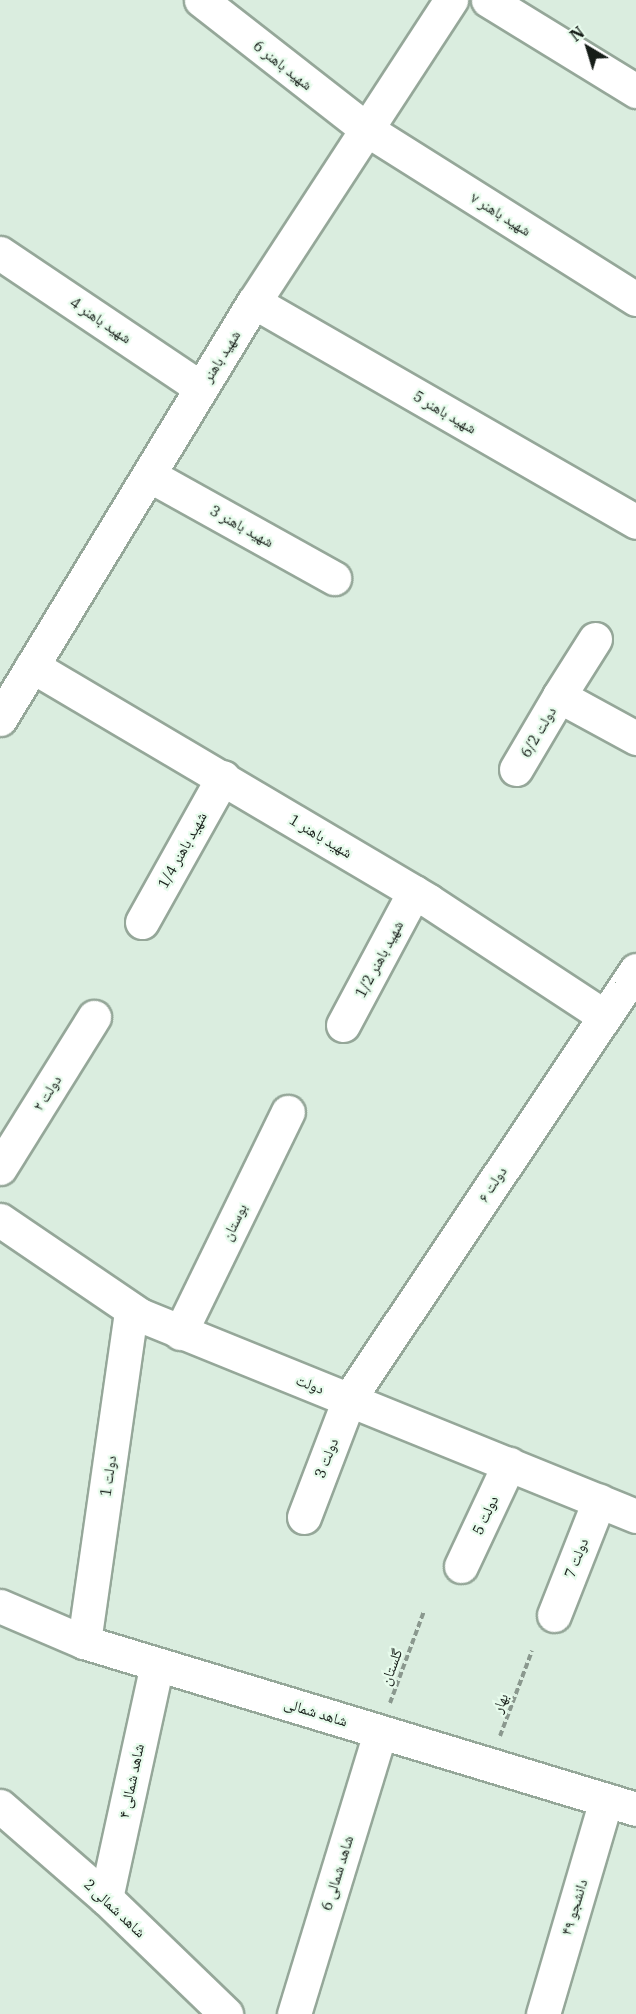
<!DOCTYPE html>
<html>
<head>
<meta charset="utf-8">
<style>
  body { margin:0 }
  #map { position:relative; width:636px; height:2014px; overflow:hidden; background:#daeddf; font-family:"IBM Plex Serif","Noto Naskh Arabic",serif }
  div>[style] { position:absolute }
  .path>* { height:4px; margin-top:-2px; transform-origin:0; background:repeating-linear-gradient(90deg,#8a988e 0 6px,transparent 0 9px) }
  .roads { filter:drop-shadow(2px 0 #95a799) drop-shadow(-2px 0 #95a799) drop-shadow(0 2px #95a799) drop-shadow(0 -2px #95a799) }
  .minor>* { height:33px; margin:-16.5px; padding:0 16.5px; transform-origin:16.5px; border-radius:16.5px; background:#fff }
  span { translate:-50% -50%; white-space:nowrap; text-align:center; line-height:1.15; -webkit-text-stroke:4.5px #e7fbec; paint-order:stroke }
  .street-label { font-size:15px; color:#161d18 }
  .north { position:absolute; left:558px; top:18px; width:60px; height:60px; -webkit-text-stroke:4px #e7fbec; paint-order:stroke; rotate:322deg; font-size:16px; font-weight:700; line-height:24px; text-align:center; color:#161d18 }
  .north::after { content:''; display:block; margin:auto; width:21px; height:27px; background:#161d18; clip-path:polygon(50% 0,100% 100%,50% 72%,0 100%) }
</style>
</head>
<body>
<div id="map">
  <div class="path">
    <div style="left:390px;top:1703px;width:98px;rotate:-69.7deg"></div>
    <div style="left:500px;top:1736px;width:91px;rotate:-69.4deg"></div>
  </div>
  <div class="roads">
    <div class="minor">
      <div style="left:201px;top:0;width:209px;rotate:38deg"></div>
      <div style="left:366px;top:129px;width:319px;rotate:32.2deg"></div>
      <div style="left:488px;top:0;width:174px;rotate:31.6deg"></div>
      <div style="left:0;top:253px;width:242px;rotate:33.9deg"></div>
      <div style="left:254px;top:302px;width:441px;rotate:29.9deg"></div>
      <div style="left:149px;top:475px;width:212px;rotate:29.1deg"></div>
      <div style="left:595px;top:639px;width:67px;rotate:122.3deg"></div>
      <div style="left:559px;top:696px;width:88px;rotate:28.6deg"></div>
      <div style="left:32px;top:666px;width:461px;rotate:30.6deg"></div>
      <div style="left:429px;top:901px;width:209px;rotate:33.3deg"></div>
      <div style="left:0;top:719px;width:488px;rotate:-58.7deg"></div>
      <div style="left:254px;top:302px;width:361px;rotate:-56.9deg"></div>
      <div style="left:516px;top:769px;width:85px;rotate:-59.5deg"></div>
      <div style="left:142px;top:922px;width:166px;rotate:-60.8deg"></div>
      <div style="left:343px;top:1025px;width:151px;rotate:-61.9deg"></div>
      <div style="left:0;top:1168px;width:178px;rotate:-58.1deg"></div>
      <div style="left:0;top:1220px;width:169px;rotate:34.2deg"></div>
      <div style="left:140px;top:1315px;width:535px;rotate:22.06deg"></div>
      <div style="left:180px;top:1333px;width:246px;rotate:-64deg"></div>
      <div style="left:304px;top:1517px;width:126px;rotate:-69.1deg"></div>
      <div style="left:349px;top:1399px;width:516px;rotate:-56.22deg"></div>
      <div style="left:461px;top:1566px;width:113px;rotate:-64.8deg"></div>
      <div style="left:0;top:1606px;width:91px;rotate:23.2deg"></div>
      <div style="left:84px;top:1642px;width:577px;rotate:16.83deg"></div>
      <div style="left:554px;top:1615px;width:123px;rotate:-68.5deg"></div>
      <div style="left:84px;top:1642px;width:335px;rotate:-81.9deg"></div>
      <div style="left:0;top:1806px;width:140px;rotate:41deg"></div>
      <div style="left:106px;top:1898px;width:167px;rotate:44deg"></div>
      <div style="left:106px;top:1898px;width:239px;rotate:-77.7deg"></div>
      <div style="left:294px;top:2014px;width:295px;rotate:-73deg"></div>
      <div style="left:543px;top:2014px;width:223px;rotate:-73.6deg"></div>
    </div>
  </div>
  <div class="street-label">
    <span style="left:283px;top:65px;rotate:38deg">شهید باهنر 6</span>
    <span style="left:501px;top:214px;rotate:32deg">شهید باهنر ۷</span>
    <span style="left:101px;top:320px;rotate:34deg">شهید باهنر 4</span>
    <span style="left:221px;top:356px;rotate:-58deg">شهید باهنر</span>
    <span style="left:445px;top:412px;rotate:30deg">شهید باهنر 5</span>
    <span style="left:242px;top:526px;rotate:29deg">شهید باهنر 3</span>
    <span style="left:538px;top:732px;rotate:-60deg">دولت 6/2</span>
    <span style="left:321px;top:836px;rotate:31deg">شهید باهنر 1</span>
    <span style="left:182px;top:850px;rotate:-61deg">شهید باهنر 1/4</span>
    <span style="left:379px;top:959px;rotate:-62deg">شهید باهنر 1/2</span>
    <span style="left:47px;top:1093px;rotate:-58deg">دولت ۲</span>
    <span style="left:492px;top:1184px;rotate:-56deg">دولت ۶</span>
    <span style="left:234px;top:1222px;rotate:-64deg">بوستان</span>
    <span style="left:310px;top:1384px;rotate:21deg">دولت</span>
    <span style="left:326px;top:1458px;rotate:-69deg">دولت 3</span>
    <span style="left:108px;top:1476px;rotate:-82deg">دولت 1</span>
    <span style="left:485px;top:1515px;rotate:-65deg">دولت 5</span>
    <span style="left:576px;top:1558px;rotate:-69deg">دولت 7</span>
    <span style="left:391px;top:1667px;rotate:-70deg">گلستان</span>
    <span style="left:500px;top:1703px;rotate:-69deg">بهار</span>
    <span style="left:316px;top:1712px;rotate:17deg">شاهد شمالی</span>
    <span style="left:131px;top:1781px;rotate:-78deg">شاهد شمالی ۴</span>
    <span style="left:337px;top:1873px;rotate:-73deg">شاهد شمالی 6</span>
    <span style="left:574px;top:1907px;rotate:-73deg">دانشجو ۴۹</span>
    <span style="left:115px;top:1908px;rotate:43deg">شاهد شمالی 2</span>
  </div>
  <div class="north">N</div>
</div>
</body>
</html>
